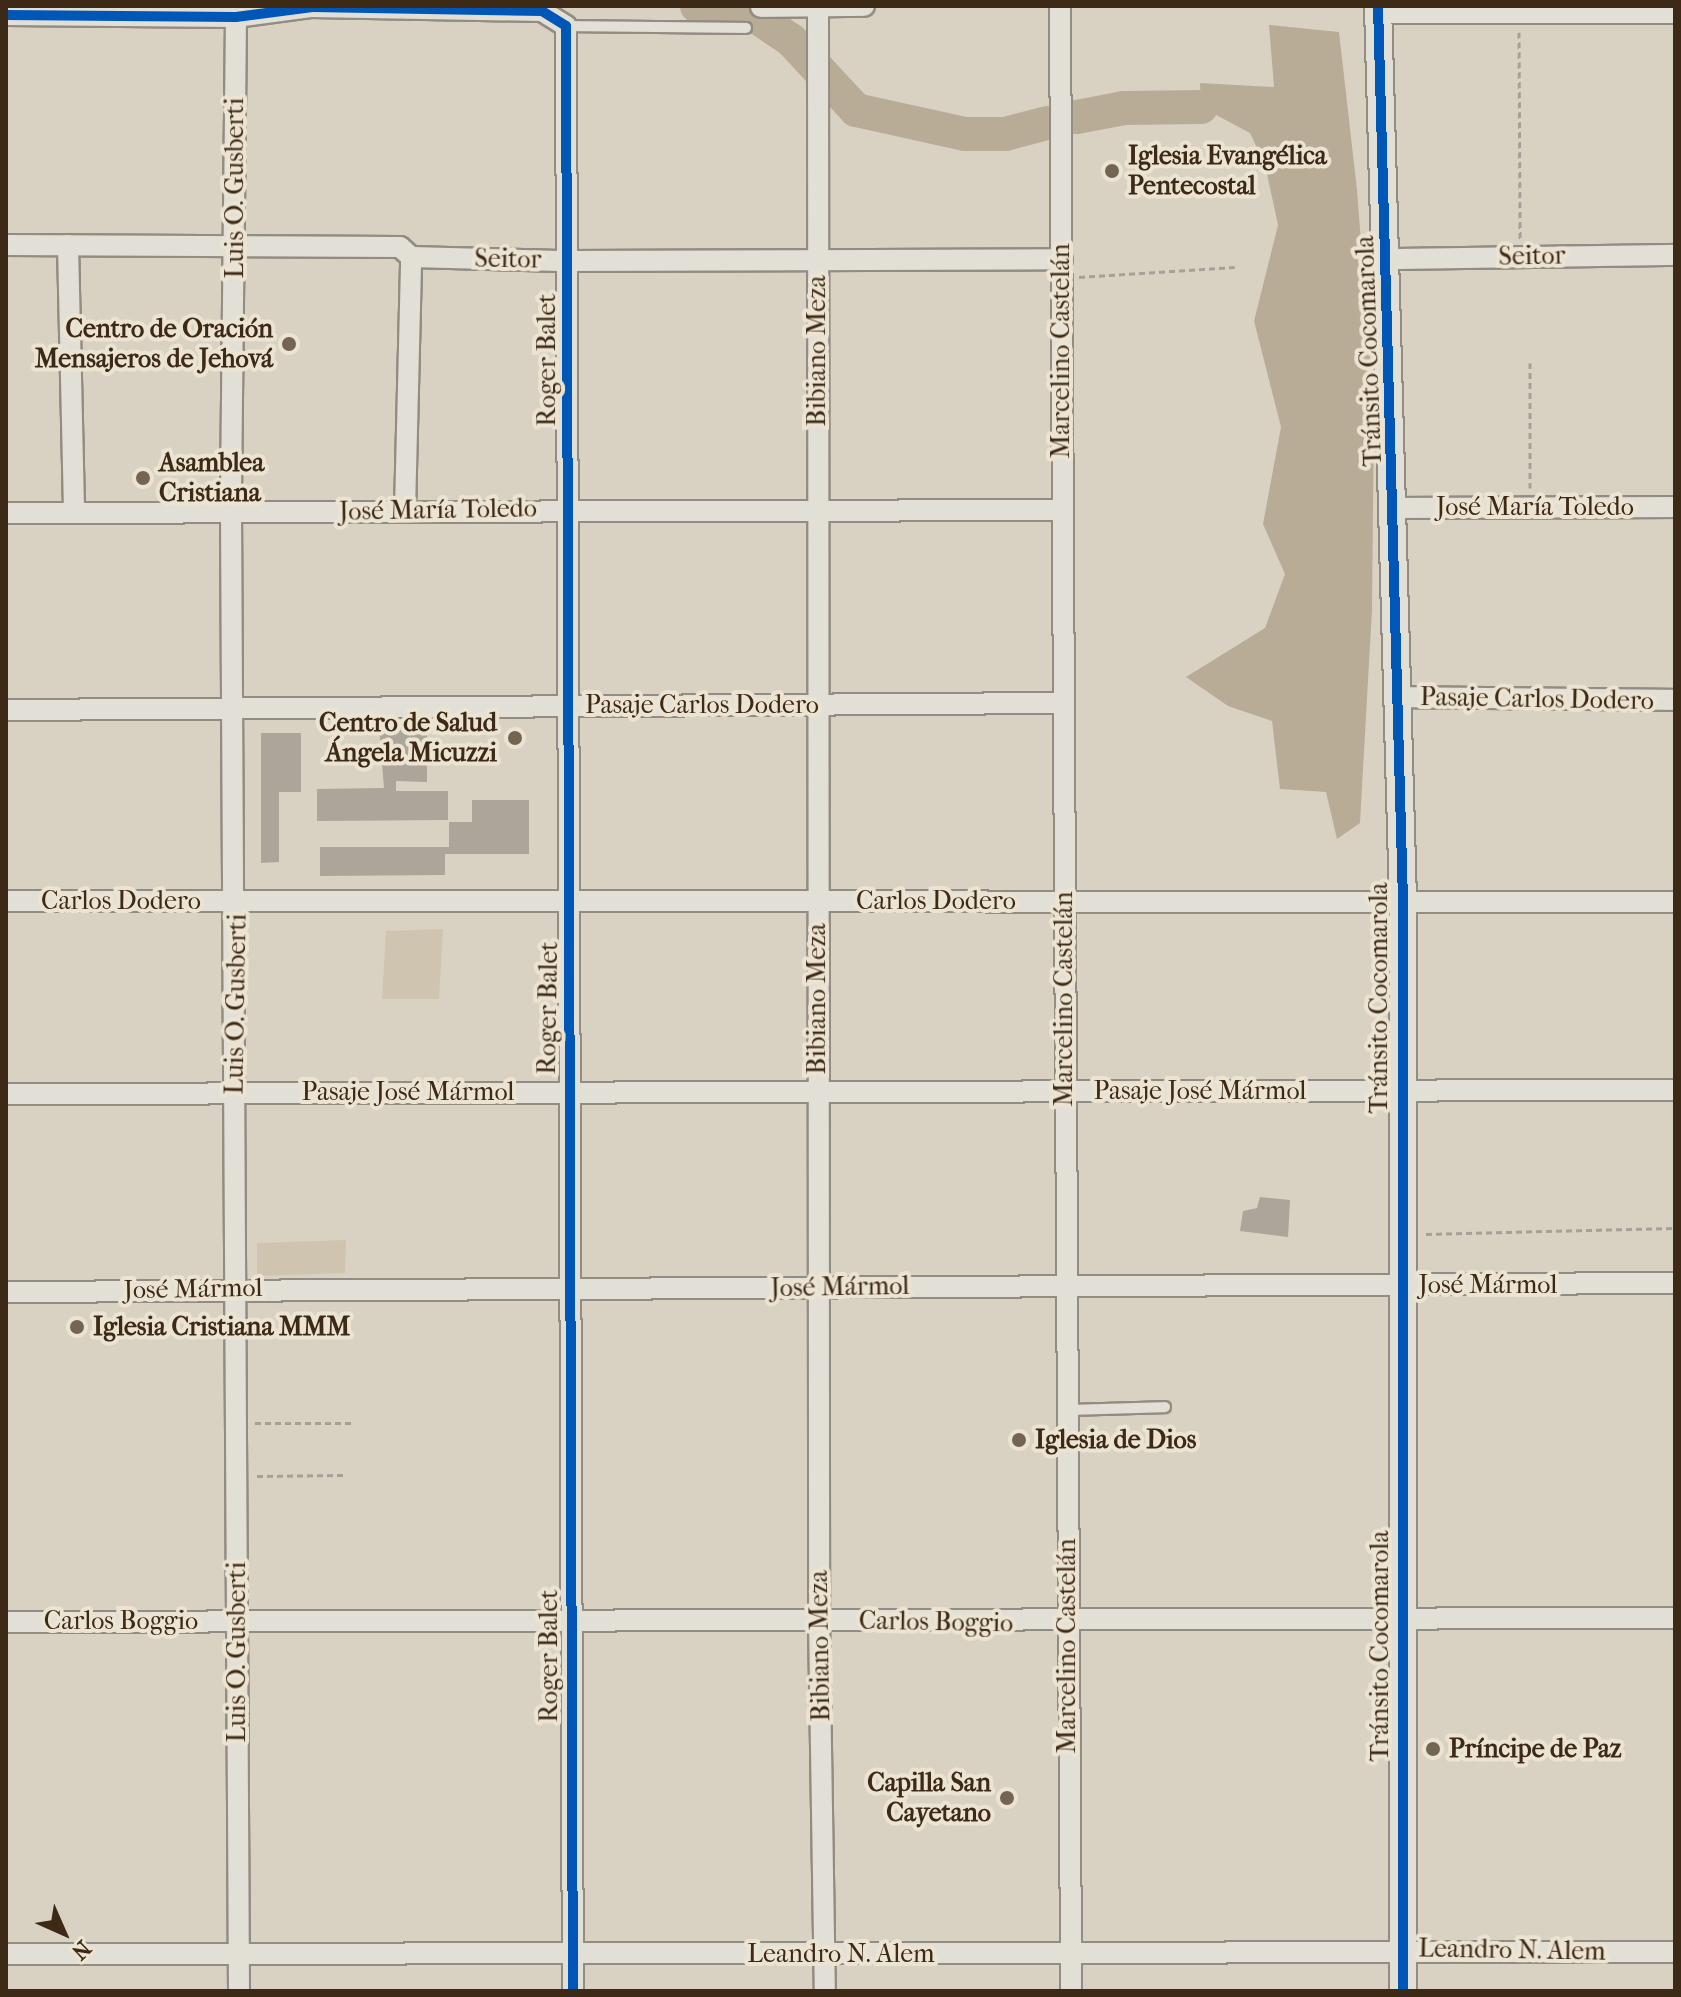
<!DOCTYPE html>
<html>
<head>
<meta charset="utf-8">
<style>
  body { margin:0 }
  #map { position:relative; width:1681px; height:1997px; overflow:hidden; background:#d9d2c3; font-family:"IM FELL French Canon",serif }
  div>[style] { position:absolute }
  .green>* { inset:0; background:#cfc4af }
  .water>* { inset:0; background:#b8ac96 }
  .river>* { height:34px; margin:-17px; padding:0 17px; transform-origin:17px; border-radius:17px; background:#b8ac96 }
  .building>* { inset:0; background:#aba59a }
  .path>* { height:3px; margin-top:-1.5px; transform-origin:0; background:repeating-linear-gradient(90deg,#a5a198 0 6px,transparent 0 10px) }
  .roads { filter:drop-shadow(2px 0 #938c82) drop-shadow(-2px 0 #938c82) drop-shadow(0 2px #938c82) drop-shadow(0 -2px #938c82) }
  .service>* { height:10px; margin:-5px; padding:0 5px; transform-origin:5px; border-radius:5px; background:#e2dfd7 }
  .minor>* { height:20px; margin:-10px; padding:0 10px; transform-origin:10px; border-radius:10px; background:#e2dfd7 }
  .tertiary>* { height:26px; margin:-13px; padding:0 13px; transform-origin:13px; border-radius:13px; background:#e2dfd7 }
  .cycleway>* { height:10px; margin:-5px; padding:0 5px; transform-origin:5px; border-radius:5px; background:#0057b8 }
  .dots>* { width:22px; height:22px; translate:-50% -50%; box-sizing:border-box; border:4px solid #ece4d2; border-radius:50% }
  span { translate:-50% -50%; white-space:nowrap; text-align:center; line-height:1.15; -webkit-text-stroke:8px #ece4d2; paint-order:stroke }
  .poi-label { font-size:26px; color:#3d2a16; font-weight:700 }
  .left { translate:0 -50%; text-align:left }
  .right { translate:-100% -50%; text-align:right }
  .street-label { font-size:26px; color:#3d2a16 }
  .frame { position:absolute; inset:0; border:8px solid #3d2a16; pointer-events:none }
  .north { position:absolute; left:24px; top:1893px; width:80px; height:80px; -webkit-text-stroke:6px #ece4d2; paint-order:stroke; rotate:135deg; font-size:22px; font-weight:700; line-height:32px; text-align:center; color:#3d2a16 }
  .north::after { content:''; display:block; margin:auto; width:28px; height:36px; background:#3d2a16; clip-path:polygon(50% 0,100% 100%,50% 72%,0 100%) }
</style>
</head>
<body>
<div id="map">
  <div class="green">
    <div style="clip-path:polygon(443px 929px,439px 999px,382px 999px,386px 931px)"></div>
    <div style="clip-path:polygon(346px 1240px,345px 1273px,257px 1276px,257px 1243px)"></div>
  </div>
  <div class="water">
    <div style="clip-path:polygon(1269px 25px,1339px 32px,1357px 190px,1374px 411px,1372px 610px,1360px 823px,1337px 839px,1326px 792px,1280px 789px,1272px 721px,1228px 706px,1186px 677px,1265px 628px,1285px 574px,1263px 524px,1281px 427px,1254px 321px,1278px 225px,1265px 165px,1250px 133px,1201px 107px,1200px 83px,1274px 87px)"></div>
  </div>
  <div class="river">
    <div style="left:697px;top:6px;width:45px;rotate:1.3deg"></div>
    <div style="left:742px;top:7px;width:59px;rotate:34deg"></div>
    <div style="left:791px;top:40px;width:96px;rotate:47.1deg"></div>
    <div style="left:856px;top:110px;width:112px;rotate:12.4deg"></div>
    <div style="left:965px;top:134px;width:40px"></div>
    <div style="left:1005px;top:134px;width:43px;rotate:-14.7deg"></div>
    <div style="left:1077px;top:117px;width:48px;rotate:-10.8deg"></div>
    <div style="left:1124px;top:108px;width:77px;rotate:-0.7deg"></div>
  </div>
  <div class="building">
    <div style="clip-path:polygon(379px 725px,427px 725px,427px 782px,396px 781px,396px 791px,448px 791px,448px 820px,317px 821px,317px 789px,384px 788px)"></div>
    <div style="clip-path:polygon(261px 733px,301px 733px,301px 792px,279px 792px,279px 862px,261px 863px)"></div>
    <div style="clip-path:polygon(472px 800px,529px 800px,529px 854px,445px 854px,445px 875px,320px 876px,320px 847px,449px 847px,449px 822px,472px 822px)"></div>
    <div style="clip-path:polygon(1260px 1197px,1290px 1200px,1288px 1237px,1240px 1231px,1243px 1211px,1257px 1208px)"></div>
  </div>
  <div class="path">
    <div style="left:1519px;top:32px;width:208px;rotate:89.7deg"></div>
    <div style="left:1079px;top:277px;width:156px;rotate:-3.7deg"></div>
    <div style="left:1530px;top:488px;width:125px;rotate:-90deg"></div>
    <div style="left:1426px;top:1234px;width:249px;rotate:-1.4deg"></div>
    <div style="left:255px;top:1423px;width:98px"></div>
    <div style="left:257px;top:1476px;width:87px;rotate:-0.7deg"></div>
  </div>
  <div class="roads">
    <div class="service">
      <div style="left:566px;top:26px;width:180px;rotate:0.6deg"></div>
      <div style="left:1066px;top:1410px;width:99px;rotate:-1.7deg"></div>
    </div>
    <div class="minor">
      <div style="left:818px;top:6px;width:1614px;rotate:89.96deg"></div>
      <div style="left:819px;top:1620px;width:371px;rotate:89.1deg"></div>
      <div style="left:1060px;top:6px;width:1985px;rotate:89.68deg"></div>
      <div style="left:761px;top:7px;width:103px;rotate:-0.6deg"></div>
      <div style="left:1379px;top:13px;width:296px"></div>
      <div style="left:6px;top:15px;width:230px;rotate:0.5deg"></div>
      <div style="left:236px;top:17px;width:77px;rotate:-7.5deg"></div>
      <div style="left:312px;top:7px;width:230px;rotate:1deg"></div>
      <div style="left:542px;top:11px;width:28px;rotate:32deg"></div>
      <div style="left:566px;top:26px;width:1965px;rotate:89.8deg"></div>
      <div style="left:236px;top:17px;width:494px;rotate:90.6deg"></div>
      <div style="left:231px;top:511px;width:1480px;rotate:89.69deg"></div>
      <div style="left:6px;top:245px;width:394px;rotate:0.3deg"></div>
      <div style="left:400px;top:247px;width:15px;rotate:42deg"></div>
      <div style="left:411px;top:257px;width:158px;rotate:1.5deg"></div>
      <div style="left:569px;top:261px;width:493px;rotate:-0.2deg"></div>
      <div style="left:68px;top:245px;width:266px;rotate:88.7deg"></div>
      <div style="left:1389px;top:259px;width:286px;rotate:-0.8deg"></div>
      <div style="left:1396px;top:508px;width:279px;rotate:-0.2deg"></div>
      <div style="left:405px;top:511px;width:254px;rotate:-88.6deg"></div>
      <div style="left:6px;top:513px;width:1055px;rotate:-0.16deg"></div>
      <div style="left:1398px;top:697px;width:277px;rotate:0.6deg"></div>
      <div style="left:6px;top:710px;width:1056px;rotate:-0.38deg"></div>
      <div style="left:6px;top:901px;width:1669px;rotate:0.03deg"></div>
      <div style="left:6px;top:1094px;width:1669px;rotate:-0.14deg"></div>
      <div style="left:6px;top:1292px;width:1669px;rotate:-0.31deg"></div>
      <div style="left:6px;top:1622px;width:1669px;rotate:-0.14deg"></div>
      <div style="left:6px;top:1954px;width:1669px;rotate:-0.07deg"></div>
    </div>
    <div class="tertiary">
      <div style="left:1378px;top:6px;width:896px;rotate:88.4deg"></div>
      <div style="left:1403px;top:902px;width:1089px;rotate:90deg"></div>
    </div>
  </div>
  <div class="cycleway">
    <div style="left:1378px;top:6px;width:896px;rotate:88.4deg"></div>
    <div style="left:1403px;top:902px;width:1089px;rotate:90deg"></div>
    <div style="left:6px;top:15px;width:230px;rotate:0.5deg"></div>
    <div style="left:236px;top:17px;width:77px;rotate:-7.5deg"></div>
    <div style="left:312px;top:7px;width:230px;rotate:1deg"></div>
    <div style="left:542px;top:11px;width:28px;rotate:32deg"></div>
    <div style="left:566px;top:26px;width:1965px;rotate:89.8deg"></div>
  </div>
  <div class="dots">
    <div style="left:1112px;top:171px;background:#746553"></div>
    <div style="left:289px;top:344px;background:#746553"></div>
    <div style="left:143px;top:478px;background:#746553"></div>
    <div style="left:515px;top:738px;background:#746553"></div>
    <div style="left:77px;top:1327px;background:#746553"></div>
    <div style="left:1019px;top:1440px;background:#746553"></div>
    <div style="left:1433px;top:1749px;background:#746553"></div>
    <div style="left:1007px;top:1798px;background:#746553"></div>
  </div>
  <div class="poi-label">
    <span class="left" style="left:1128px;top:171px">Iglesia Evangélica<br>Pentecostal</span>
    <span class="right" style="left:273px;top:344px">Centro de Oración<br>Mensajeros de Jehová</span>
    <span class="left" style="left:159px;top:478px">Asamblea<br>Cristiana</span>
    <span class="right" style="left:497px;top:738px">Centro de Salud<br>Ángela Micuzzi</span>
    <span class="left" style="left:93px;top:1327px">Iglesia Cristiana MMM</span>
    <span class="left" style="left:1035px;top:1440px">Iglesia de Dios</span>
    <span class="left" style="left:1449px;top:1749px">Príncipe de Paz</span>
    <span class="right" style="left:991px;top:1798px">Capilla San<br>Cayetano</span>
  </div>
  <div class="street-label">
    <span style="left:235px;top:188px;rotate:-90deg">Luis O. Gusberti</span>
    <span style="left:1532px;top:256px;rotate:-1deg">Seitor</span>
    <span style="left:508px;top:259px;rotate:1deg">Seitor</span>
    <span style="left:817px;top:351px;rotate:-90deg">Bibiano Meza</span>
    <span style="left:1061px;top:351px;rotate:-90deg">Marcelino Castelán</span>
    <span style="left:1369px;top:351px;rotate:-92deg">Tránsito Cocomarola</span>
    <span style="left:547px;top:360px;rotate:-90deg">Roger Balet</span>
    <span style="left:1535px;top:507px">José María Toledo</span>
    <span style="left:438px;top:510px;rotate:-1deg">José María Toledo</span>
    <span style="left:1537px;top:699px;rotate:1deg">Pasaje Carlos Dodero</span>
    <span style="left:702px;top:705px">Pasaje Carlos Dodero</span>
    <span style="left:121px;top:901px">Carlos Dodero</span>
    <span style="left:936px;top:901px">Carlos Dodero</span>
    <span style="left:1379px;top:998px;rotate:-90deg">Tránsito Cocomarola</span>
    <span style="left:817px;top:999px;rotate:-90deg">Bibiano Meza</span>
    <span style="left:1064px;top:999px;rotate:-90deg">Marcelino Castelán</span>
    <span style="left:236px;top:1004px;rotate:-89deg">Luis O. Gusberti</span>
    <span style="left:548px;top:1008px;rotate:-89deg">Roger Balet</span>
    <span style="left:1200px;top:1091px">Pasaje José Mármol</span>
    <span style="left:408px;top:1092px">Pasaje José Mármol</span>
    <span style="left:1488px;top:1285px">José Mármol</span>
    <span style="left:840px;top:1287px;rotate:-1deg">José Mármol</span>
    <span style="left:193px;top:1289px;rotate:-1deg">José Mármol</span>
    <span style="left:121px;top:1621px">Carlos Boggio</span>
    <span style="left:936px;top:1622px;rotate:1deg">Carlos Boggio</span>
    <span style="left:820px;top:1646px;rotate:-91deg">Bibiano Meza</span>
    <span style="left:1067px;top:1646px;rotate:-90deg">Marcelino Castelán</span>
    <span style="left:1380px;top:1646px;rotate:-90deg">Tránsito Cocomarola</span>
    <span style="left:237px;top:1652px;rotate:-90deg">Luis O. Gusberti</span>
    <span style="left:549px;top:1656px;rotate:-90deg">Roger Balet</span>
    <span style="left:1512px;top:1950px;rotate:1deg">Leandro N. Alem</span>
    <span style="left:841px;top:1954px">Leandro N. Alem</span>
  </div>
  <div class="frame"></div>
  <div class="north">N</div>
</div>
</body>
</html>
